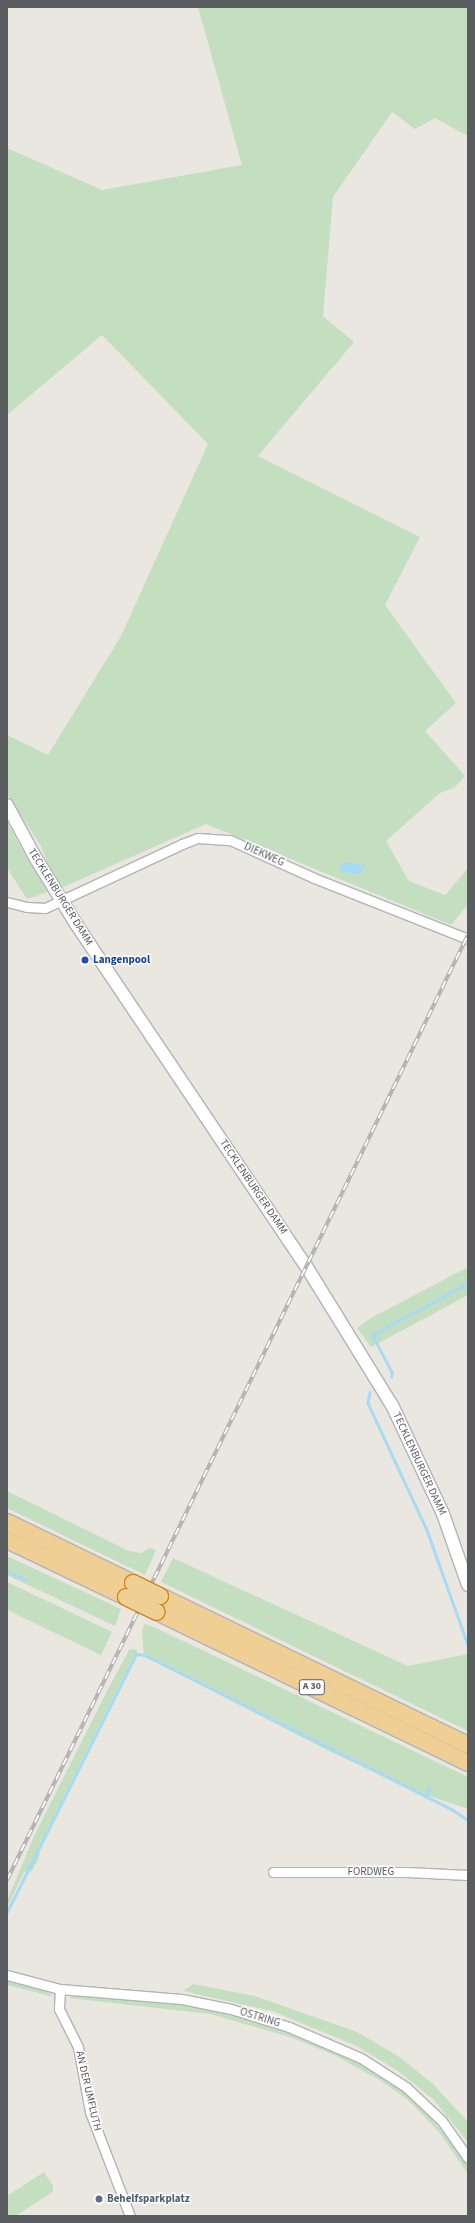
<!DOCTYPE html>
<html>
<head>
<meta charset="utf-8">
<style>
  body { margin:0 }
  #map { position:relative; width:475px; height:2223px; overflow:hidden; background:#eae7e1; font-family:"Source Sans 3",sans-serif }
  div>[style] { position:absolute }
  .green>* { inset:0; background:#c3dfc0 }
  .water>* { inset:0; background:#a7daf4 }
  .stream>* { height:2.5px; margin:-1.25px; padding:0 1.25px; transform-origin:1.25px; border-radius:1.25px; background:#a7daf4 }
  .roads { filter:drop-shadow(1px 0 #b1b3b7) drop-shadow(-1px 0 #b1b3b7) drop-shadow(0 1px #b1b3b7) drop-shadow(0 -1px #b1b3b7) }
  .street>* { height:9px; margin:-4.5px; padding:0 4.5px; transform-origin:4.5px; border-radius:4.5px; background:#fff }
  .secondary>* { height:12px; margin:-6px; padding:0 6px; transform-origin:6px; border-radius:6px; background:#fff }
  .highway>* { height:16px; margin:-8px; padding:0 8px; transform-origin:8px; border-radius:8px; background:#efcf93 }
  .rail>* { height:4px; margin-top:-2px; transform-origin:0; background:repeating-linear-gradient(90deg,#fff 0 8px,#afb0b0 0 16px); box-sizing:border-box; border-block:1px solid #afb0b0 }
  .bridges { filter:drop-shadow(1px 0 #d0861b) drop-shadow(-1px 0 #d0861b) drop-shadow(0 1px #d0861b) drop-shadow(0 -1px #d0861b) }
  .highway-bridge>* { height:16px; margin:-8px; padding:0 8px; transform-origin:8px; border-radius:8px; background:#efcf93 }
  .dots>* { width:11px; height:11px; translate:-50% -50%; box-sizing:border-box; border:2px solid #fff; border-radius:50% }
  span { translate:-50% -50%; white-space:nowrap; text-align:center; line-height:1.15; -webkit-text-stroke:3px #fff; paint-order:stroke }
  .shield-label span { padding:1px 3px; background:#fff; border:1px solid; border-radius:3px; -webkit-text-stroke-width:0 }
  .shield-label { font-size:10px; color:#595d60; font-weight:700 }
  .street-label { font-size:11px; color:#595d60 }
  .transit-label { font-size:11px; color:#164399; font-weight:700 }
  .left { translate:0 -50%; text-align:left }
  .service-label { font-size:11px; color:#4e5e75; font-weight:700 }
  .frame { position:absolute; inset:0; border:8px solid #595d60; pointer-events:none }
</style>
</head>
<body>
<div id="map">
  <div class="green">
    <div style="clip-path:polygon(198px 7px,468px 7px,468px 136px,435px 118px,415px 129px,392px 112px,333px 197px,323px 316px,354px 342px,258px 456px,420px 537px,385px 605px,456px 703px,425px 731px,465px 776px,454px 788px,440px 793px,386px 841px,409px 881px,445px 895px,468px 868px,468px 904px,451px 925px,206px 824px,61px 888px,50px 870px,41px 846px,7px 794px,7px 735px,48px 755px,121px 636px,208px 444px,102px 335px,7px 415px,7px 148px,102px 190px,242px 165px)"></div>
    <div style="clip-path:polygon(7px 822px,29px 862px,48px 892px,27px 899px,7px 868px)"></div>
    <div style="clip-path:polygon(468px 1267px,468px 1295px,446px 1307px,371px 1347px,357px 1328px,371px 1318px)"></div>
    <div style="clip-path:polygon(7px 1491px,129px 1551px,141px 1553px,149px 1548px,156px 1550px,145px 1575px,7px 1508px)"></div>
    <div style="clip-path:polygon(7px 1556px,121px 1609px,115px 1626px,7px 1575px)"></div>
    <div style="clip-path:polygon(173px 1558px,408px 1666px,468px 1654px,468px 1731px,161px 1582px)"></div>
    <div style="clip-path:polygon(7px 1582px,112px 1632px,101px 1655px,7px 1610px)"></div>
    <div style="clip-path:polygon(144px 1624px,154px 1627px,468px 1777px,468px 1809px,415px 1791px,327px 1750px,144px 1656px,142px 1632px)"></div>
    <div style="clip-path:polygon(134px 1649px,137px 1650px,136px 1658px,40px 1849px,39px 1858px,32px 1871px,24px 1872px,7px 1908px,7px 1901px,34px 1836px,107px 1691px,129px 1650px)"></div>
    <div style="clip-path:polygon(7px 1981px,47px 1992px,54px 1997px,7px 1985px)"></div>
    <div style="clip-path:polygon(193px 1984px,255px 1996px,357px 2032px,398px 2056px,432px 2083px,468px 2122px,468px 2142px,433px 2099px,398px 2071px,357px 2046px,272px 2011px,183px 1991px)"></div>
    <div style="clip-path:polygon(72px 1995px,166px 2002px,207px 2009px,262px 2023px,349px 2058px,384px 2077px,420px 2105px,452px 2143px,468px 2166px,468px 2174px,439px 2132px,408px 2100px,381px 2081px,334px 2055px,290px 2037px,210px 2014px,69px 1998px)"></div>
    <div style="clip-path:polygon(44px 2172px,53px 2186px,53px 2192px,15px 2216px,7px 2216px,7px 2196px)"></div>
  </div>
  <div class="water">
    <div style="clip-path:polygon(345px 862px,362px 865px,366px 864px,360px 874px,340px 872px,340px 867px)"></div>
  </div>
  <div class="stream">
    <div style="left:391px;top:1377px;width:4px;rotate:-76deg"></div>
    <div style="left:392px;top:1373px;width:43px;rotate:-117.8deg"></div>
    <div style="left:372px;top:1335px;width:109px;rotate:-28.4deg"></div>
    <div style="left:370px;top:1392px;width:11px;rotate:100deg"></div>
    <div style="left:368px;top:1403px;width:140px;rotate:65.1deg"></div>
    <div style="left:427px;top:1530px;width:122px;rotate:70.4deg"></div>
    <div style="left:7px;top:1571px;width:21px;rotate:25deg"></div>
    <div style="left:426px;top:1796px;width:9px;rotate:-69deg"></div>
    <div style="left:7px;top:1912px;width:288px;rotate:-63.4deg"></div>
    <div style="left:136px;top:1654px;width:9px;rotate:6deg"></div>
    <div style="left:145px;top:1655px;width:345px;rotate:26.7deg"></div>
    <div style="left:453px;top:1810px;width:18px;rotate:34deg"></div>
  </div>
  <div class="roads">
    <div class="street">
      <div style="left:7px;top:902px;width:21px;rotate:14deg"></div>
      <div style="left:27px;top:907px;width:18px;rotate:3deg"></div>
      <div style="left:45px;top:908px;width:151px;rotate:-25deg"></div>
      <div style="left:182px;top:844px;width:17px;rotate:-21deg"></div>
      <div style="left:198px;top:838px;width:32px;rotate:4deg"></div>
      <div style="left:230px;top:840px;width:92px;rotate:24.3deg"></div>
      <div style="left:314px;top:878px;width:166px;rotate:21.6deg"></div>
      <div style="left:273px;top:1872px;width:134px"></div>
      <div style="left:407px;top:1872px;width:61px;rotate:2.8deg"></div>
      <div style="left:7px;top:1975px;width:55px;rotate:14.8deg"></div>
      <div style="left:60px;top:1989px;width:122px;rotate:4.7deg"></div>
      <div style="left:182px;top:1999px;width:50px;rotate:11.5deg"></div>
      <div style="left:231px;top:2009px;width:61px;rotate:17.2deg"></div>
      <div style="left:289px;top:2027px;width:78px;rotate:23.3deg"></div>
      <div style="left:361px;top:2058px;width:54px;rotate:32.8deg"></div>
      <div style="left:406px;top:2087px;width:50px;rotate:43.4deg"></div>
      <div style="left:442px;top:2121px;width:45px;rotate:54.9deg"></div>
      <div style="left:60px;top:1989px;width:20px;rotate:93deg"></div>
      <div style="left:59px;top:2009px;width:42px;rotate:63.4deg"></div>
      <div style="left:78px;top:2047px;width:66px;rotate:79.5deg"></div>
      <div style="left:90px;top:2112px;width:111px;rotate:69deg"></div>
    </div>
    <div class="secondary">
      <div style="left:7px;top:805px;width:59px;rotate:61.7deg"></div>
      <div style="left:35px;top:857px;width:79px;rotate:58.5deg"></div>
      <div style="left:76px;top:924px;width:412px;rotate:56.1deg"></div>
      <div style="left:306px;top:1266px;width:163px;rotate:58.3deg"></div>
      <div style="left:392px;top:1405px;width:120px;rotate:64.9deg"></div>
      <div style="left:443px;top:1514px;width:75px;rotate:70.6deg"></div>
    </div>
    <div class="highway">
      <div style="left:7px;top:1522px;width:140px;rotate:25.8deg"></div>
      <div style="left:7px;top:1540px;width:132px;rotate:25.6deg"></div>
      <div style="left:160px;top:1596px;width:342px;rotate:25.8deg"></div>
      <div style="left:157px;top:1612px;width:346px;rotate:25.9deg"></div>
    </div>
  </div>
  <div class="rail">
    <div style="left:7px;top:1880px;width:1051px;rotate:-64deg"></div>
  </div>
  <div class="bridges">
    <div class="highway-bridge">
      <div style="left:133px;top:1583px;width:30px;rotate:26deg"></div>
      <div style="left:126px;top:1597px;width:34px;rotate:26deg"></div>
    </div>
  </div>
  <div class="dots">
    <div style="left:85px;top:960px;background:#1a4fb4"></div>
    <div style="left:99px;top:2199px;background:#5c6f8a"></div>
  </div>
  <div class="shield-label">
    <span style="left:312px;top:1687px">A 30</span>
  </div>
  <div class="street-label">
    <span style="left:264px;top:855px;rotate:24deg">DIEKWEG</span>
    <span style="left:60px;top:897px;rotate:58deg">TECKLENBURGER DAMM</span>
    <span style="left:253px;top:1187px;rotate:56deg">TECKLENBURGER DAMM</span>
    <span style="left:419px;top:1464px;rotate:65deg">TECKLENBURGER DAMM</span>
    <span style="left:371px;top:1872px">FORDWEG</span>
    <span style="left:260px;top:2018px;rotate:17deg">OSTRING</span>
    <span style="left:88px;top:2091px;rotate:77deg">AN DER UMFLUTH</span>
  </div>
  <div class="transit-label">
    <span class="left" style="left:93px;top:960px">Langenpool</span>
  </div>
  <div class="service-label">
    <span class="left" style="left:107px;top:2199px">Behelfsparkplatz</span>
  </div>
  <div class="frame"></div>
</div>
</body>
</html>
